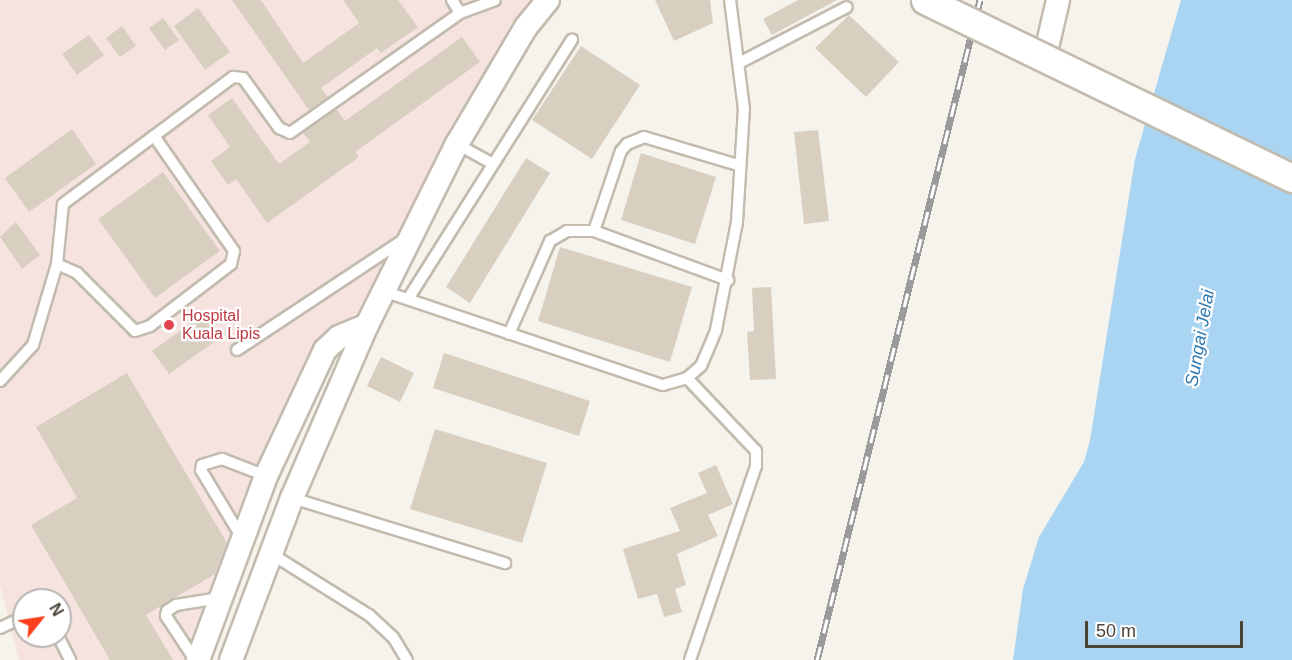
<!DOCTYPE html>
<html>
<head>
<meta charset="utf-8">
<style>
  body { margin:0 }
  #map { position:relative; width:1292px; height:660px; overflow:hidden; background:#f6f3ec; font-family:Helvetica,sans-serif }
  div>[style] { position:absolute }
  .medical>* { inset:0; background:#f6e3e0 }
  .water>* { inset:0; background:#a9d4f2 }
  .building>* { inset:0; background:#d8cfc1 }
  .roads { filter:drop-shadow(2px 0 #c2bbae) drop-shadow(-2px 0 #c2bbae) drop-shadow(0 2px #c2bbae) drop-shadow(0 -2px #c2bbae) }
  .service>* { height:10px; margin:-5px; padding:0 5px; transform-origin:5px; border-radius:5px; background:#fff }
  .minor>* { height:22px; margin:-11px; padding:0 11px; transform-origin:11px; border-radius:11px; background:#fff }
  .rail>* { height:7px; margin-top:-3.5px; transform-origin:0; background:repeating-linear-gradient(90deg,#fff 0 14px,#9a9a9a 0 28px); box-sizing:border-box; border-block:2px solid #9a9a9a }
  .bridges { filter:drop-shadow(2px 0 #c2bbae) drop-shadow(-2px 0 #c2bbae) drop-shadow(0 2px #c2bbae) drop-shadow(0 -2px #c2bbae) }
  .tertiary-bridge>* { height:27px; margin:-13.5px; padding:0 13.5px; transform-origin:13.5px; border-radius:13.5px; background:#fff }
  .dots>* { width:16px; height:16px; translate:-50% -50%; box-sizing:border-box; border:3px solid #fff; border-radius:50% }
  span { translate:-50% -50%; white-space:nowrap; text-align:center; line-height:1.15; -webkit-text-stroke:4.5px #fff; paint-order:stroke }
  .health-label { font-size:16px; color:#be3a42 }
  .left { translate:0 -50%; text-align:left }
  .water-label { font-size:18px; color:#2e7ab2; font-style:italic }
  .north { position:absolute; left:12px; top:588px; width:60px; height:60px; box-sizing:border-box; background:#fff; border:2px solid #b7b4b0; border-radius:50%; rotate:60deg; font-size:16px; font-weight:700; line-height:24px; text-align:center; color:#4b4439 }
  .north::after { content:''; display:block; margin:auto; width:21px; height:27px; background:#fc3f1d; clip-path:polygon(50% 0,100% 100%,50% 72%,0 100%) }
  .scale { position:absolute; left:1085px; top:621px; width:158px; height:27px; box-sizing:border-box; border:3px solid #4b4439; border-top:0; padding-left:8px; font-size:18px; line-height:21px; white-space:nowrap; color:#4b4439; -webkit-text-stroke:4px #fff; paint-order:stroke }
</style>
</head>
<body>
<div id="map">
  <div class="medical">
    <div style="clip-path:polygon(evenodd,0 0,534px 0,512px 22px,362px 309px,316px 342px,196px 660px,19px 660px,0 586px,0 0,24px 600px,60px 600px,60px 636px,24px 636px,24px 600px)"></div>
  </div>
  <div class="water">
    <div style="clip-path:polygon(1181px 0,1292px 0,1292px 660px,1013px 660px,1023px 589px,1039px 537px,1084px 462px,1090px 440px,1135px 159px)"></div>
  </div>
  <div class="building">
    <div style="clip-path:polygon(232px 0,261px 0,303px 63px,359px 23px,343px 0,398px 0,418px 27px,381px 53px,377px 48px,321px 88px,328px 97px,309px 110px)"></div>
    <div style="clip-path:polygon(655px 0,710px 0,713px 23px,674px 41px)"></div>
    <div style="clip-path:polygon(798px 0,837px 0,772px 35px,763px 19px)"></div>
    <div style="clip-path:polygon(198px 8px,230px 52px,205px 70px,174px 26px)"></div>
    <div style="clip-path:polygon(849px 15px,899px 62px,866px 97px,815px 48px)"></div>
    <div style="clip-path:polygon(163px 18px,179px 40px,165px 50px,149px 28px)"></div>
    <div style="clip-path:polygon(122px 26px,136px 46px,120px 57px,106px 38px)"></div>
    <div style="clip-path:polygon(89px 35px,104px 55px,77px 75px,62px 54px)"></div>
    <div style="clip-path:polygon(462px 37px,480px 62px,355px 152px,359px 157px,267px 223px,236px 179px,228px 185px,211px 161px,230px 147px,208px 115px,232px 98px,279px 164px,310px 142px,303px 133px,336px 109px,345px 121px)"></div>
    <div style="clip-path:polygon(581px 46px,640px 85px,592px 159px,532px 120px)"></div>
    <div style="clip-path:polygon(72px 129px,96px 164px,29px 212px,5px 178px)"></div>
    <div style="clip-path:polygon(818px 130px,829px 221px,804px 224px,794px 132px)"></div>
    <div style="clip-path:polygon(641px 153px,716px 177px,695px 244px,621px 220px)"></div>
    <div style="clip-path:polygon(526px 158px,550px 173px,470px 303px,446px 287px)"></div>
    <div style="clip-path:polygon(163px 172px,220px 251px,155px 298px,98px 219px)"></div>
    <div style="clip-path:polygon(16px 222px,40px 255px,22px 269px,0 237px)"></div>
    <div style="clip-path:polygon(560px 247px,692px 287px,670px 362px,538px 321px)"></div>
    <div style="clip-path:polygon(771px 287px,776px 379px,750px 380px,747px 332px,754px 331px,752px 288px)"></div>
    <div style="clip-path:polygon(204px 314px,221px 337px,169px 374px,152px 351px)"></div>
    <div style="clip-path:polygon(444px 353px,590px 401px,579px 436px,433px 388px)"></div>
    <div style="clip-path:polygon(381px 357px,414px 373px,400px 402px,367px 386px)"></div>
    <div style="clip-path:polygon(127px 373px,227px 543px,215px 574px,146px 615px,173px 660px,110px 660px,31px 525px,77px 498px,36px 427px)"></div>
    <div style="clip-path:polygon(435px 429px,547px 463px,522px 543px,410px 509px)"></div>
    <div style="clip-path:polygon(716px 465px,733px 504px,708px 515px,718px 536px,677px 554px,686px 585px,675px 589px,682px 612px,664px 617px,657px 594px,638px 599px,623px 549px,680px 531px,670px 508px,707px 493px,698px 473px)"></div>
  </div>
  <div class="roads">
    <div class="service">
      <div style="left:452px;top:0;width:15px;rotate:58deg"></div>
      <div style="left:741px;top:62px;width:119px;rotate:-27.4deg"></div>
      <div style="left:457px;top:144px;width:41px;rotate:29.1deg"></div>
      <div style="left:594px;top:231px;width:84px;rotate:-71.4deg"></div>
      <div style="left:621px;top:151px;width:9px;rotate:-49deg"></div>
      <div style="left:627px;top:144px;width:18px;rotate:-22deg"></div>
      <div style="left:644px;top:137px;width:98px;rotate:16.6deg"></div>
      <div style="left:57px;top:264px;width:60px;rotate:-84.3deg"></div>
      <div style="left:63px;top:204px;width:114px;rotate:-36.8deg"></div>
      <div style="left:386px;top:292px;width:292px;rotate:18.6deg"></div>
      <div style="left:663px;top:385px;width:25px;rotate:-16deg"></div>
      <div style="left:687px;top:378px;width:18px;rotate:-41deg"></div>
      <div style="left:701px;top:366px;width:39px;rotate:-67deg"></div>
      <div style="left:716px;top:330px;width:110px;rotate:-79deg"></div>
      <div style="left:737px;top:222px;width:113px;rotate:-86.5deg"></div>
      <div style="left:744px;top:109px;width:110px;rotate:-97.3deg"></div>
      <div style="left:408px;top:299px;width:307px;rotate:-57.7deg"></div>
      <div style="left:509px;top:334px;width:102px;rotate:-66.2deg"></div>
      <div style="left:550px;top:241px;width:20px;rotate:-30deg"></div>
      <div style="left:567px;top:231px;width:27px"></div>
      <div style="left:594px;top:231px;width:143px;rotate:20.1deg"></div>
      <div style="left:237px;top:350px;width:203px;rotate:-33.5deg"></div>
      <div style="left:687px;top:378px;width:100px;rotate:46.6deg"></div>
      <div style="left:756px;top:451px;width:15px;rotate:90deg"></div>
      <div style="left:756px;top:466px;width:205px;rotate:108.8deg"></div>
      <div style="left:0;top:381px;width:49px;rotate:-47.5deg"></div>
      <div style="left:33px;top:345px;width:84px;rotate:-73.5deg"></div>
      <div style="left:57px;top:264px;width:22px;rotate:24deg"></div>
      <div style="left:77px;top:273px;width:82px;rotate:45deg"></div>
      <div style="left:135px;top:331px;width:16px;rotate:-18deg"></div>
      <div style="left:150px;top:326px;width:102px;rotate:-37.4deg"></div>
      <div style="left:231px;top:264px;width:13px;rotate:-77deg"></div>
      <div style="left:234px;top:251px;width:140px;rotate:-124.8deg"></div>
      <div style="left:154px;top:136px;width:99px;rotate:-36.8deg"></div>
      <div style="left:233px;top:77px;width:10px;rotate:6deg"></div>
      <div style="left:243px;top:78px;width:62px;rotate:54.2deg"></div>
      <div style="left:279px;top:128px;width:12px;rotate:24deg"></div>
      <div style="left:290px;top:133px;width:208px;rotate:-35.2deg"></div>
      <div style="left:460px;top:13px;width:37px;rotate:-20deg"></div>
      <div style="left:292px;top:498px;width:223px;rotate:17deg"></div>
      <div style="left:242px;top:538px;width:79px;rotate:-121.1deg"></div>
      <div style="left:201px;top:470px;width:5px;rotate:-79deg"></div>
      <div style="left:202px;top:465px;width:21px;rotate:-17deg"></div>
      <div style="left:222px;top:459px;width:47px;rotate:21.1deg"></div>
      <div style="left:270px;top:553px;width:117px;rotate:32.1deg"></div>
      <div style="left:369px;top:615px;width:33px;rotate:43deg"></div>
      <div style="left:393px;top:637px;width:27px;rotate:59deg"></div>
      <div style="left:0;top:628px;width:26px;rotate:-25deg"></div>
      <div style="left:58px;top:636px;width:27px;rotate:63deg"></div>
      <div style="left:195px;top:660px;width:53px;rotate:-123.4deg"></div>
      <div style="left:166px;top:616px;width:5px;rotate:-79deg"></div>
      <div style="left:167px;top:611px;width:11px;rotate:-34deg"></div>
      <div style="left:176px;top:605px;width:44px;rotate:-9.2deg"></div>
    </div>
    <div class="minor">
      <div style="left:1045px;top:56px;width:57px;rotate:-76.9deg"></div>
      <div style="left:198px;top:660px;width:196px;rotate:-69.7deg"></div>
      <div style="left:266px;top:476px;width:139px;rotate:-64.9deg"></div>
      <div style="left:325px;top:350px;width:19px;rotate:-43deg"></div>
      <div style="left:339px;top:337px;width:30px;rotate:-23deg"></div>
      <div style="left:231px;top:660px;width:173px;rotate:-69.4deg"></div>
      <div style="left:292px;top:498px;width:189px;rotate:-66.6deg"></div>
      <div style="left:367px;top:325px;width:202px;rotate:-63.6deg"></div>
      <div style="left:457px;top:144px;width:136px;rotate:-59.5deg"></div>
      <div style="left:526px;top:27px;width:35px;rotate:-51deg"></div>
    </div>
  </div>
  <div class="rail">
    <div style="left:817px;top:660px;width:680px;rotate:-76.13deg"></div>
  </div>
  <div class="bridges">
    <div class="tertiary-bridge">
      <div style="left:925px;top:0;width:408px;rotate:25.9deg"></div>
    </div>
  </div>
  <div class="dots">
    <div style="left:169px;top:325px;background:#e0444e"></div>
  </div>
  <div class="health-label">
    <span class="left" style="left:182px;top:325px">Hospital<br>Kuala Lipis</span>
  </div>
  <div class="water-label">
    <span style="left:1200px;top:338px;rotate:-80deg">Sungai Jelai</span>
  </div>
  <div class="north">N</div>
  <div class="scale">50 m</div>
</div>
</body>
</html>
